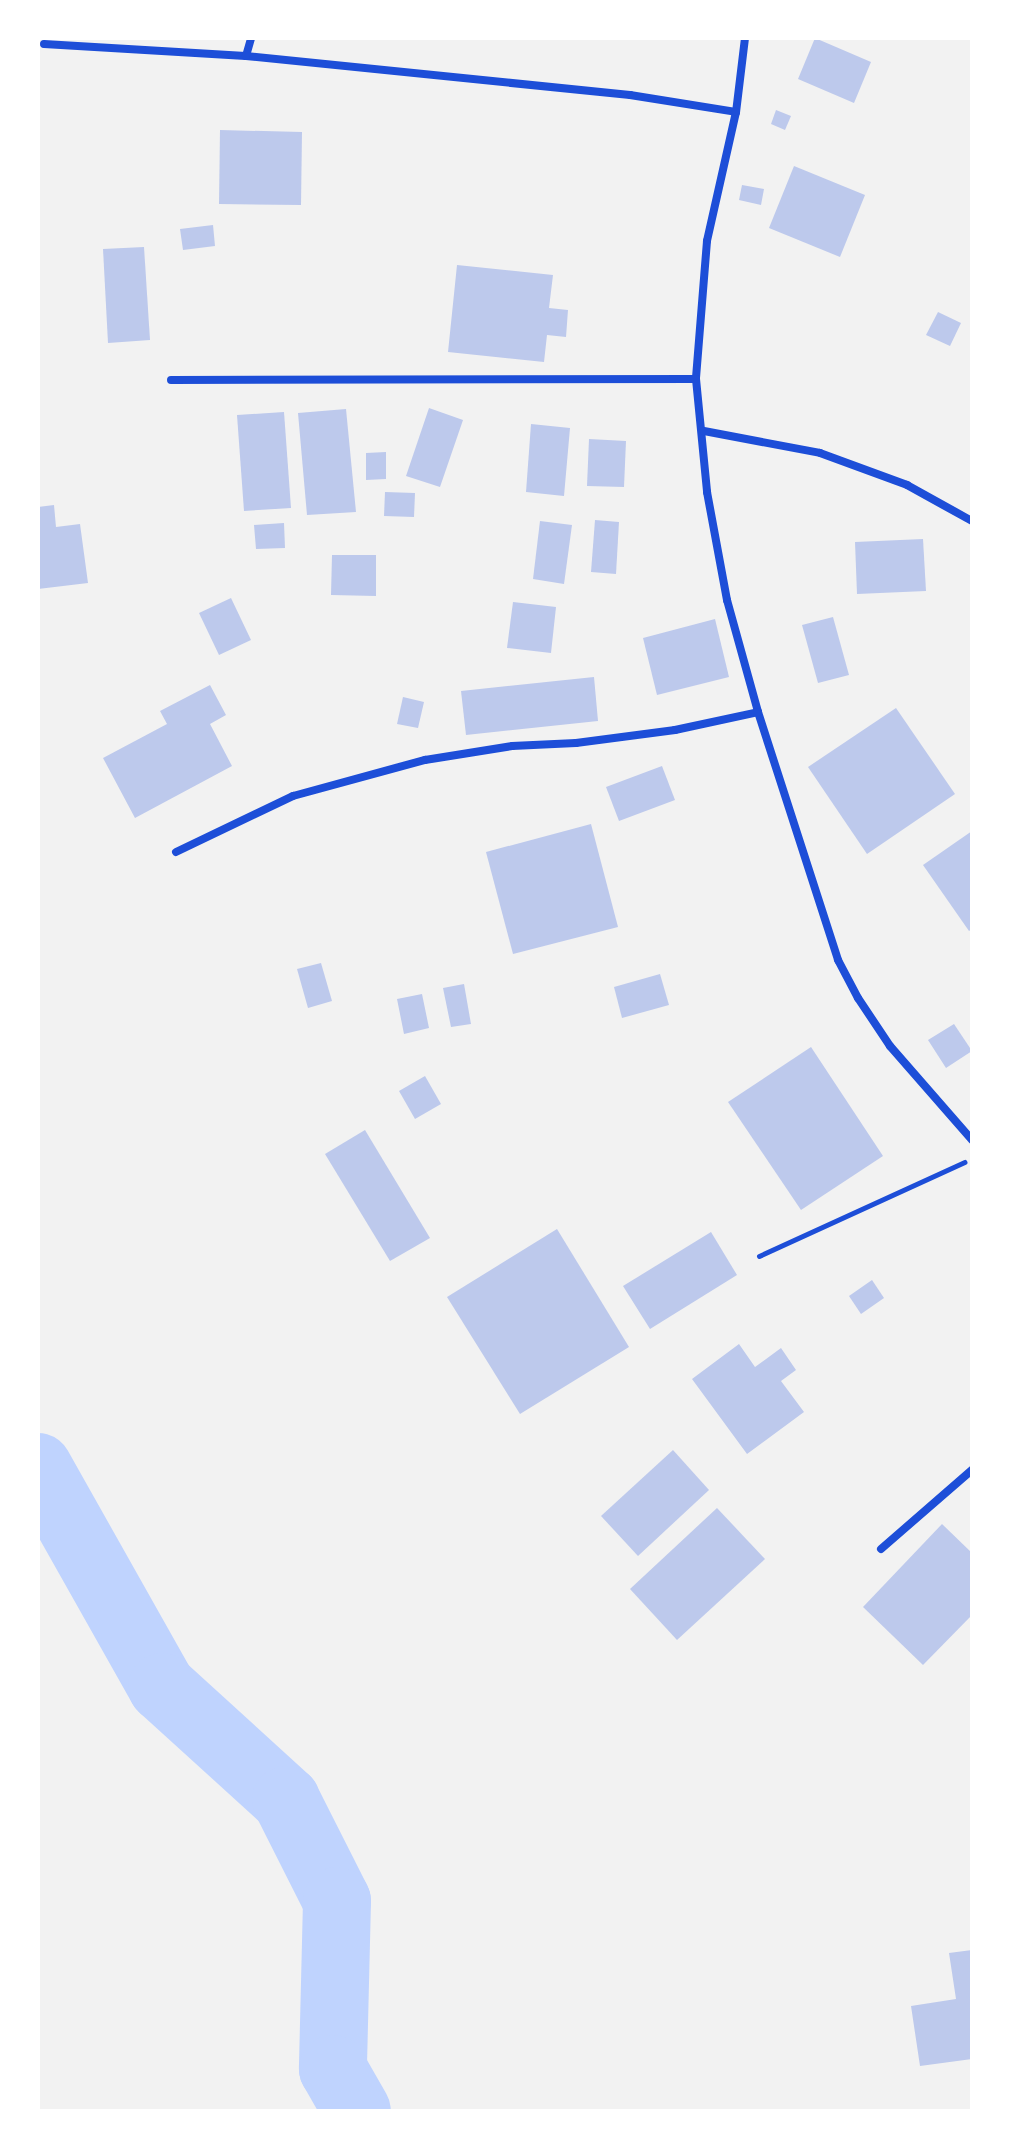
<!DOCTYPE html>
<html>
<head>
<meta charset="utf-8">
<style>
  body { margin:0 }
  #map { position:relative; width:1010px; height:2149px; overflow:hidden; background:#f2f2f2; font-family:"Alegreya Sans",sans-serif }
  div>[style] { position:absolute }
  .river>* { height:68px; margin:-34px; padding:0 34px; transform-origin:34px; border-radius:34px; background:#bfd3fe }
  .building>* { inset:0; background:#bdc9ec }
  .path>* { height:5px; margin:-2.5px; padding:0 2.5px; transform-origin:2.5px; border-radius:2.5px; background:#1d4ed8 }
  .minor>* { height:8px; margin:-4px; padding:0 4px; transform-origin:4px; border-radius:4px; background:#1d4ed8 }
  span { translate:-50% -50%; white-space:nowrap; text-align:center; line-height:1.15; -webkit-text-stroke:8px #fff; paint-order:stroke }
  .frame { position:absolute; inset:0; border:40px solid #fff; pointer-events:none }
</style>
</head>
<body>
<div id="map">
  <div class="river">
    <div style="left:38px;top:1467px;width:253px;rotate:60.6deg"></div>
    <div style="left:162px;top:1687px;width:168px;rotate:42.3deg"></div>
    <div style="left:286px;top:1800px;width:113px;rotate:63.2deg"></div>
    <div style="left:337px;top:1901px;width:168px;rotate:91.4deg"></div>
    <div style="left:333px;top:2069px;width:48px;rotate:60.3deg"></div>
  </div>
  <div class="building">
    <div style="clip-path:polygon(815px 38px,871px 62px,854px 103px,798px 79px)"></div>
    <div style="clip-path:polygon(776px 110px,791px 116px,785px 130px,771px 124px)"></div>
    <div style="clip-path:polygon(220px 130px,302px 132px,301px 205px,219px 204px)"></div>
    <div style="clip-path:polygon(794px 166px,865px 195px,840px 257px,769px 228px)"></div>
    <div style="clip-path:polygon(742px 185px,764px 189px,761px 205px,739px 200px)"></div>
    <div style="clip-path:polygon(213px 225px,215px 246px,183px 250px,180px 229px)"></div>
    <div style="clip-path:polygon(144px 247px,150px 340px,108px 343px,103px 249px)"></div>
    <div style="clip-path:polygon(457px 265px,553px 275px,549px 308px,568px 310px,566px 337px,547px 335px,544px 362px,448px 352px)"></div>
    <div style="clip-path:polygon(938px 312px,961px 323px,950px 346px,926px 335px)"></div>
    <div style="clip-path:polygon(429px 408px,463px 420px,440px 487px,406px 476px)"></div>
    <div style="clip-path:polygon(346px 409px,356px 512px,307px 515px,298px 413px)"></div>
    <div style="clip-path:polygon(284px 412px,291px 508px,244px 511px,237px 415px)"></div>
    <div style="clip-path:polygon(531px 424px,570px 428px,564px 496px,526px 492px)"></div>
    <div style="clip-path:polygon(589px 439px,626px 441px,624px 487px,587px 486px)"></div>
    <div style="clip-path:polygon(386px 452px,386px 479px,366px 480px,366px 453px)"></div>
    <div style="clip-path:polygon(385px 492px,415px 493px,414px 517px,384px 516px)"></div>
    <div style="clip-path:polygon(54px 505px,56px 527px,80px 524px,88px 583px,38px 589px,38px 507px)"></div>
    <div style="clip-path:polygon(595px 520px,619px 522px,616px 574px,591px 572px)"></div>
    <div style="clip-path:polygon(540px 521px,572px 525px,564px 584px,533px 579px)"></div>
    <div style="clip-path:polygon(284px 523px,285px 548px,256px 549px,254px 525px)"></div>
    <div style="clip-path:polygon(923px 539px,926px 591px,857px 594px,855px 542px)"></div>
    <div style="clip-path:polygon(332px 555px,376px 555px,376px 596px,331px 595px)"></div>
    <div style="clip-path:polygon(231px 598px,251px 640px,219px 655px,199px 613px)"></div>
    <div style="clip-path:polygon(513px 602px,556px 607px,551px 653px,507px 648px)"></div>
    <div style="clip-path:polygon(833px 617px,849px 675px,818px 683px,802px 625px)"></div>
    <div style="clip-path:polygon(715px 619px,729px 677px,657px 695px,643px 638px)"></div>
    <div style="clip-path:polygon(594px 677px,598px 721px,466px 735px,461px 691px)"></div>
    <div style="clip-path:polygon(210px 685px,226px 715px,210px 724px,232px 766px,135px 818px,103px 758px,167px 724px,160px 711px)"></div>
    <div style="clip-path:polygon(403px 697px,424px 702px,418px 728px,397px 724px)"></div>
    <div style="clip-path:polygon(896px 708px,955px 794px,867px 854px,808px 767px)"></div>
    <div style="clip-path:polygon(662px 766px,675px 800px,619px 821px,606px 787px)"></div>
    <div style="clip-path:polygon(591px 824px,618px 927px,513px 954px,486px 852px)"></div>
    <div style="clip-path:polygon(972px 831px,972px 929px,969px 931px,923px 865px)"></div>
    <div style="clip-path:polygon(321px 963px,332px 1001px,308px 1008px,297px 969px)"></div>
    <div style="clip-path:polygon(660px 974px,669px 1005px,622px 1018px,614px 987px)"></div>
    <div style="clip-path:polygon(464px 984px,471px 1024px,451px 1027px,443px 988px)"></div>
    <div style="clip-path:polygon(422px 994px,429px 1028px,404px 1034px,397px 999px)"></div>
    <div style="clip-path:polygon(954px 1024px,972px 1051px,946px 1068px,928px 1040px)"></div>
    <div style="clip-path:polygon(811px 1047px,883px 1156px,801px 1210px,728px 1102px)"></div>
    <div style="clip-path:polygon(425px 1076px,441px 1104px,415px 1119px,399px 1091px)"></div>
    <div style="clip-path:polygon(365px 1130px,430px 1238px,390px 1261px,325px 1154px)"></div>
    <div style="clip-path:polygon(557px 1229px,629px 1347px,520px 1414px,447px 1297px)"></div>
    <div style="clip-path:polygon(711px 1232px,737px 1275px,650px 1329px,623px 1286px)"></div>
    <div style="clip-path:polygon(872px 1280px,884px 1298px,861px 1314px,849px 1296px)"></div>
    <div style="clip-path:polygon(739px 1344px,755px 1367px,781px 1348px,796px 1370px,781px 1381px,804px 1412px,747px 1454px,692px 1379px)"></div>
    <div style="clip-path:polygon(673px 1450px,709px 1490px,638px 1556px,601px 1516px)"></div>
    <div style="clip-path:polygon(717px 1508px,765px 1559px,677px 1640px,630px 1589px)"></div>
    <div style="clip-path:polygon(942px 1524px,972px 1553px,972px 1615px,923px 1665px,863px 1607px)"></div>
    <div style="clip-path:polygon(972px 1950px,972px 2059px,920px 2066px,911px 2006px,956px 1999px,949px 1953px)"></div>
  </div>
  <div class="path">
    <div style="left:759px;top:1256px;width:226px;rotate:-24.6deg"></div>
  </div>
  <div class="minor">
    <div style="left:745px;top:38px;width:75px;rotate:96.9deg"></div>
    <div style="left:736px;top:112px;width:132px;rotate:102.7deg"></div>
    <div style="left:707px;top:241px;width:138px;rotate:94.6deg"></div>
    <div style="left:696px;top:379px;width:114px;rotate:84.4deg"></div>
    <div style="left:707px;top:492px;width:110px;rotate:79.5deg"></div>
    <div style="left:727px;top:600px;width:116px;rotate:74.5deg"></div>
    <div style="left:758px;top:712px;width:261px;rotate:72.1deg"></div>
    <div style="left:838px;top:960px;width:43px;rotate:62.2deg"></div>
    <div style="left:858px;top:998px;width:58px;rotate:56.3deg"></div>
    <div style="left:890px;top:1046px;width:125px;rotate:48.9deg"></div>
    <div style="left:44px;top:44px;width:202px;rotate:3.4deg"></div>
    <div style="left:246px;top:56px;width:386px;rotate:5.8deg"></div>
    <div style="left:630px;top:95px;width:107px;rotate:9.1deg"></div>
    <div style="left:246px;top:56px;width:19px;rotate:-74deg"></div>
    <div style="left:171px;top:380px;width:525px;rotate:-0.11deg"></div>
    <div style="left:704px;top:431px;width:118px;rotate:10.7deg"></div>
    <div style="left:820px;top:453px;width:93px;rotate:20.2deg"></div>
    <div style="left:907px;top:485px;width:74px;rotate:29deg"></div>
    <div style="left:176px;top:852px;width:130px;rotate:-25.6deg"></div>
    <div style="left:293px;top:796px;width:137px;rotate:-15.3deg"></div>
    <div style="left:425px;top:760px;width:88px;rotate:-9.1deg"></div>
    <div style="left:512px;top:746px;width:64px;rotate:-2.7deg"></div>
    <div style="left:576px;top:743px;width:100px;rotate:-7.5deg"></div>
    <div style="left:675px;top:730px;width:85px;rotate:-12.2deg"></div>
    <div style="left:881px;top:1549px;width:121px;rotate:-41deg"></div>
  </div>
  <div class="frame"></div>
</div>
</body>
</html>
